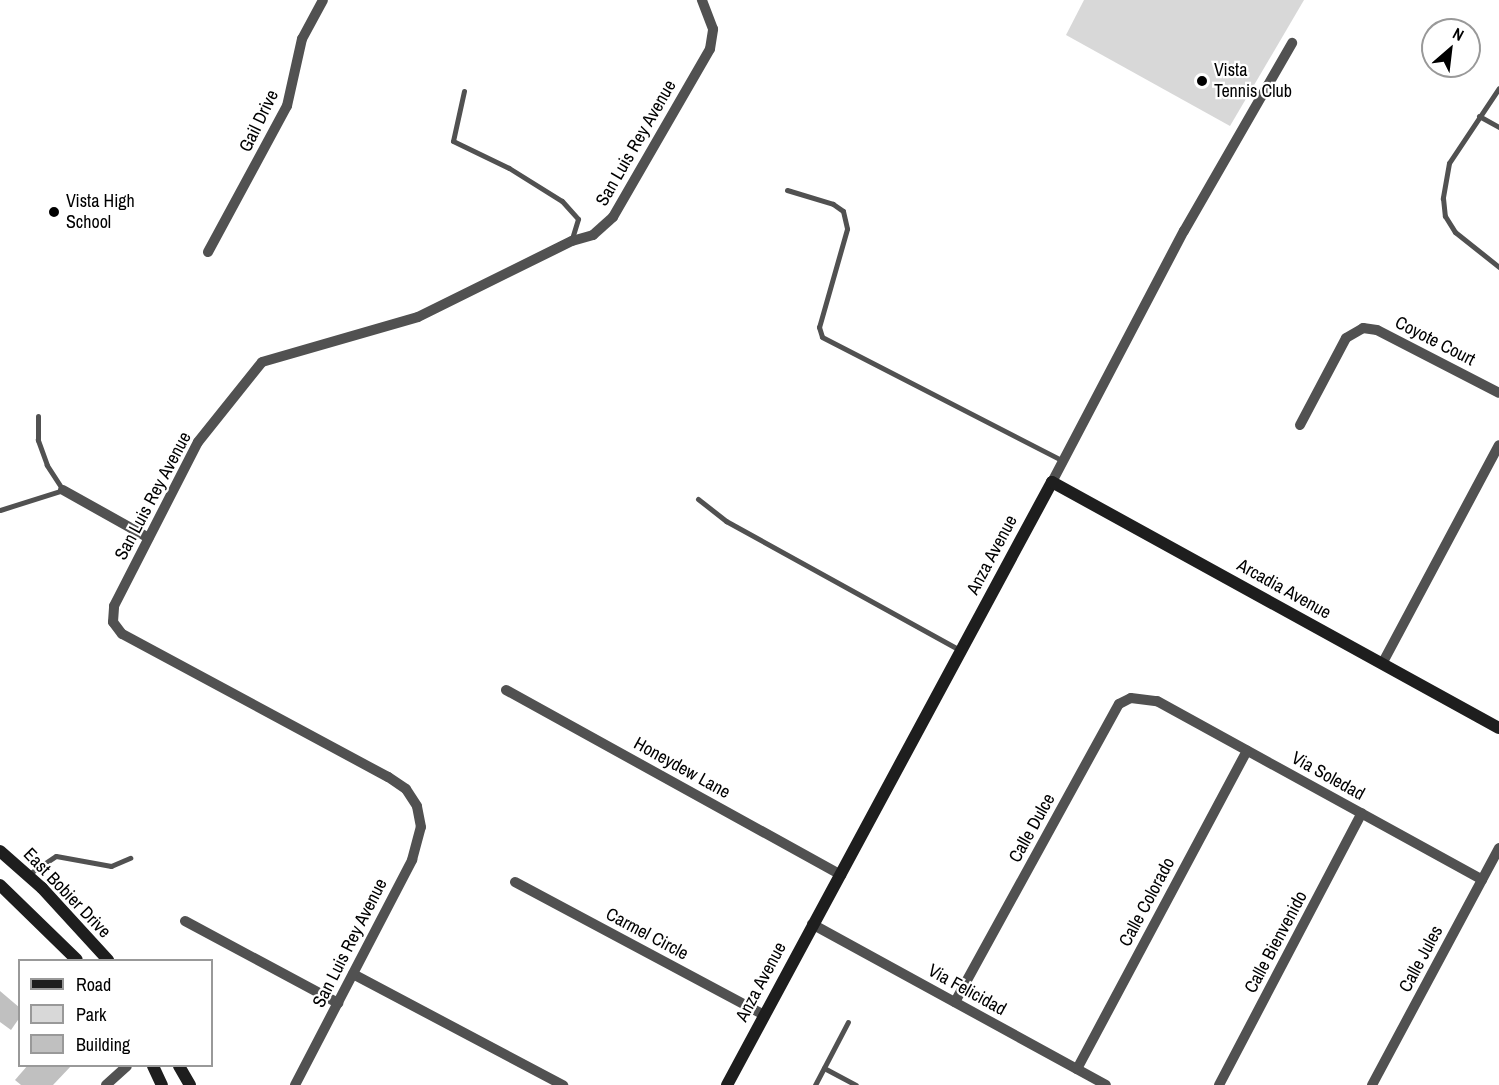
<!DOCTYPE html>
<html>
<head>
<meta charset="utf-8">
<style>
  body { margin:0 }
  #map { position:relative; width:1499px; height:1085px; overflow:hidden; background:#fff; font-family:"Archivo Narrow",sans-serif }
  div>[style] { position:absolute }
  .green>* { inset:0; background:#d8d8d8 }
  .building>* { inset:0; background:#c0c0c0 }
  .lane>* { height:5px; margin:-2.5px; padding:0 2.5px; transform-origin:2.5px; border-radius:2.5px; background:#515151 }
  .street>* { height:10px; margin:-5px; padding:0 5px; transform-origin:5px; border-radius:5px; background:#515151 }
  .secondary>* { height:12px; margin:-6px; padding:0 6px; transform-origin:6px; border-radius:6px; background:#1e1e1e }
  .dots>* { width:16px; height:16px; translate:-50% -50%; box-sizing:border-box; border:3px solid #fff; border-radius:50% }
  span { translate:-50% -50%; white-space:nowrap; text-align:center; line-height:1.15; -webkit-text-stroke:4.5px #fff; paint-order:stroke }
  .poi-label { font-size:18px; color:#000 }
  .left { translate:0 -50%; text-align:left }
  .street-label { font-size:18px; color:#000 }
  .legend { position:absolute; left:18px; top:959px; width:195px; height:108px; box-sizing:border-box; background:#fff; border:2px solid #999; margin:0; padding:8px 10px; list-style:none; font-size:18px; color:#000 }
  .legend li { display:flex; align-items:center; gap:12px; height:30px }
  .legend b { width:30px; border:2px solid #999 }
  .north { position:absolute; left:1421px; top:18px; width:60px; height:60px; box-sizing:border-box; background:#fff; border:2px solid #999; border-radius:50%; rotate:28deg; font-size:16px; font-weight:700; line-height:24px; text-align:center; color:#000 }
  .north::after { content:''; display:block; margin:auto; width:21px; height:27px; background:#000; clip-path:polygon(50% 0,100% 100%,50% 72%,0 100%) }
</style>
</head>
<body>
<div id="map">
  <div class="green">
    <div style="clip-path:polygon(1084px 0,1304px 0,1230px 126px,1066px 35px)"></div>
  </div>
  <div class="building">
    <div style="clip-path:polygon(0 991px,20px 1008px,20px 1017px,11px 1030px,0 1022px)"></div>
    <div style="clip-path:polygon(28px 1065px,72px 1065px,53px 1085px,21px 1085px,15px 1080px)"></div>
  </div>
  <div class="lane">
    <div style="left:1499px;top:88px;width:90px;rotate:123.7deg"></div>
    <div style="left:1449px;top:163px;width:36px;rotate:100deg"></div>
    <div style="left:1443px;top:198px;width:18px;rotate:84deg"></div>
    <div style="left:1445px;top:216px;width:19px;rotate:58deg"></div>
    <div style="left:1455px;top:232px;width:56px;rotate:38.5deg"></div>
    <div style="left:464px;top:91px;width:51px;rotate:102.4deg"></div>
    <div style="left:453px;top:141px;width:62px;rotate:25.7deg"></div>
    <div style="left:509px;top:168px;width:62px;rotate:31.9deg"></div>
    <div style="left:562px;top:201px;width:24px;rotate:48deg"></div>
    <div style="left:578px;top:219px;width:21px;rotate:107deg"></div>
    <div style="left:1479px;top:116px;width:23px;rotate:29deg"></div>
    <div style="left:787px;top:190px;width:48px;rotate:16.9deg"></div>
    <div style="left:833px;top:204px;width:12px;rotate:35deg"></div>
    <div style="left:843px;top:211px;width:18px;rotate:77deg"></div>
    <div style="left:847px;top:229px;width:102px;rotate:105.9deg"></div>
    <div style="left:819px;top:327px;width:10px;rotate:73deg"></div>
    <div style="left:822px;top:337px;width:271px;rotate:27.2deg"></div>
    <div style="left:698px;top:499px;width:36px;rotate:38deg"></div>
    <div style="left:726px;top:521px;width:267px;rotate:28.9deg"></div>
    <div style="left:0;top:510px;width:66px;rotate:-17.6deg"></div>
    <div style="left:63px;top:490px;width:30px;rotate:-123deg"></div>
    <div style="left:47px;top:465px;width:27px;rotate:-110deg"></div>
    <div style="left:38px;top:440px;width:24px;rotate:-90deg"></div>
    <div style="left:29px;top:874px;width:32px;rotate:-34deg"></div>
    <div style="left:56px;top:856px;width:56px;rotate:10.3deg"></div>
    <div style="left:111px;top:866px;width:21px;rotate:-23deg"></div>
    <div style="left:824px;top:1068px;width:36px;rotate:28deg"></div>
    <div style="left:815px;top:1085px;width:71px;rotate:-62.4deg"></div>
  </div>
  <div class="street">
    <div style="left:208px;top:252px;width:166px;rotate:-61.6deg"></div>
    <div style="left:287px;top:106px;width:69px;rotate:-77.4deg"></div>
    <div style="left:302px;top:39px;width:44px;rotate:-61.7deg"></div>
    <div style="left:1300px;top:425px;width:98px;rotate:-62.1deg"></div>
    <div style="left:1346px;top:338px;width:20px;rotate:-30deg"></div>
    <div style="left:1363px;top:328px;width:14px;rotate:8deg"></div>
    <div style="left:1377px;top:330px;width:137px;rotate:27.3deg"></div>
    <div style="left:1052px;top:482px;width:284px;rotate:-62.3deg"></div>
    <div style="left:1184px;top:231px;width:217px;rotate:-60.1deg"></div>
    <div style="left:63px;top:490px;width:98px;rotate:29.2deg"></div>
    <div style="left:1382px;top:664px;width:248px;rotate:-61.9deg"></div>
    <div style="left:506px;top:690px;width:383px;rotate:28.9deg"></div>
    <div style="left:515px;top:882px;width:282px;rotate:28.1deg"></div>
    <div style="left:185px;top:921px;width:174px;rotate:28.2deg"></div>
    <div style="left:812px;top:924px;width:335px;rotate:28.7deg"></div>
    <div style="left:353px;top:974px;width:238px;rotate:27.9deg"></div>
    <div style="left:955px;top:1002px;width:340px;rotate:-61.2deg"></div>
    <div style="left:1119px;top:704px;width:13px;rotate:-27deg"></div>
    <div style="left:1131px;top:698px;width:26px;rotate:7deg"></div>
    <div style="left:1157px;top:701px;width:371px;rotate:28.8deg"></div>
    <div style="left:1077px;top:1069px;width:361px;rotate:-61.9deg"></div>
    <div style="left:106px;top:1085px;width:28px;rotate:-42deg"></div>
    <div style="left:295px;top:1085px;width:254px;rotate:-62.5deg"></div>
    <div style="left:412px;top:860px;width:34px;rotate:-75deg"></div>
    <div style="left:421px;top:827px;width:21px;rotate:-101deg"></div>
    <div style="left:417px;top:806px;width:20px;rotate:-123deg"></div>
    <div style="left:406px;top:789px;width:22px;rotate:-146deg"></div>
    <div style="left:388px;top:777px;width:302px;rotate:-151.7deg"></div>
    <div style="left:122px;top:634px;width:15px;rotate:-127deg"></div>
    <div style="left:113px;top:622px;width:16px;rotate:-86deg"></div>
    <div style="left:114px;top:606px;width:184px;rotate:-62.9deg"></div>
    <div style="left:198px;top:442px;width:102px;rotate:-51.3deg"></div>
    <div style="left:262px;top:362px;width:162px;rotate:-16.1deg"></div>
    <div style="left:418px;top:317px;width:172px;rotate:-26.3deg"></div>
    <div style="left:572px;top:241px;width:22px;rotate:-16deg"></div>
    <div style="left:593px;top:235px;width:27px;rotate:-42deg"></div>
    <div style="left:613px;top:217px;width:194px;rotate:-60deg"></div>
    <div style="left:710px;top:49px;width:20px;rotate:-81deg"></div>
    <div style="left:713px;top:29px;width:31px;rotate:-111deg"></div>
    <div style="left:1219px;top:1085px;width:307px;rotate:-62.3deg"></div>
    <div style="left:1372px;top:1085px;width:269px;rotate:-61.8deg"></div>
  </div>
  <div class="secondary">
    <div style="left:0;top:851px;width:56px;rotate:41.4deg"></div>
    <div style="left:42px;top:888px;width:98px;rotate:47.5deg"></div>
    <div style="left:0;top:885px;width:107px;rotate:44.2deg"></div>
    <div style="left:153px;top:1066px;width:21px;rotate:65deg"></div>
    <div style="left:179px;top:1066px;width:22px;rotate:60deg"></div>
    <div style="left:727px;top:1085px;width:685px;rotate:-61.68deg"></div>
    <div style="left:1052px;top:482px;width:510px;rotate:28.83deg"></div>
  </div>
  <div class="dots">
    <div style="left:1202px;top:81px;background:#000"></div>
    <div style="left:54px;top:212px;background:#000"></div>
  </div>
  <div class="poi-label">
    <span class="left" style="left:1214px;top:81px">Vista<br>Tennis Club</span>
    <span class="left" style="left:66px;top:212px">Vista High<br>School</span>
  </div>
  <div class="street-label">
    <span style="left:259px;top:121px;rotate:-64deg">Gail Drive</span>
    <span style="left:636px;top:143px;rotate:-60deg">San Luis Rey Avenue</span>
    <span style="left:1435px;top:341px;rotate:27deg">Coyote Court</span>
    <span style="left:153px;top:496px;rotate:-62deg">San Luis Rey Avenue</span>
    <span style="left:992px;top:555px;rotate:-62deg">Anza Avenue</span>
    <span style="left:1284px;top:589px;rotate:29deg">Arcadia Avenue</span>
    <span style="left:682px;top:768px;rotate:29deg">Honeydew Lane</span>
    <span style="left:1328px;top:776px;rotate:29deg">Via Soledad</span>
    <span style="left:1032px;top:828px;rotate:-61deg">Calle Dulce</span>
    <span style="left:67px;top:893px;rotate:46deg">East Bobier Drive</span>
    <span style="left:1147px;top:902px;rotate:-62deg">Calle Colorado</span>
    <span style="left:647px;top:934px;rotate:28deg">Carmel Circle</span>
    <span style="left:1276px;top:942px;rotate:-62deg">Calle Bienvenido</span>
    <span style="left:350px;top:943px;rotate:-63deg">San Luis Rey Avenue</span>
    <span style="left:1421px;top:959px;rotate:-62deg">Calle Jules</span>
    <span style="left:761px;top:982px;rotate:-62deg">Anza Avenue</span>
    <span style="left:967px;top:990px;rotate:29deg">Via Felicidad</span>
  </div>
  <ul class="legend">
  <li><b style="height:8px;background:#1e1e1e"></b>Road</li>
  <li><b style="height:16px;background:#d8d8d8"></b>Park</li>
  <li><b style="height:16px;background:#c0c0c0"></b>Building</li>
  </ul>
  <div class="north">N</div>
</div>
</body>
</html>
